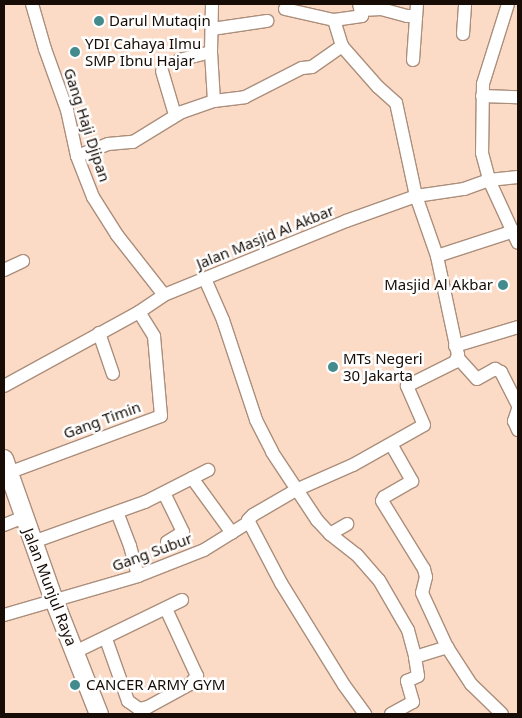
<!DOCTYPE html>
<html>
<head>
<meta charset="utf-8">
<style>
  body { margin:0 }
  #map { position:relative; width:522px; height:718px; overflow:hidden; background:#fbdbc6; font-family:"Noto Sans",sans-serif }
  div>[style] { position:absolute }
  .roads { filter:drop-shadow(1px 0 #ab8e7b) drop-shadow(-1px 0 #ab8e7b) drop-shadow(0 1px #ab8e7b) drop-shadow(0 -1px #ab8e7b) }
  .street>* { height:12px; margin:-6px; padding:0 6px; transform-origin:6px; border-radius:6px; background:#fff }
  .secondary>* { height:18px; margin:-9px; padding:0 9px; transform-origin:9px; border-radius:9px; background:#fff }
  .dots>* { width:14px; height:14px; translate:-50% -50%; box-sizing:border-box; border:2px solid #fff; border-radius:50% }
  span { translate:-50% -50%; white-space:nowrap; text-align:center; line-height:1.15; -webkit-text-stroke:5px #fff; paint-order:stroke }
  .poi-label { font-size:15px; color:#170d06 }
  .left { translate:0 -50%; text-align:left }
  .right { translate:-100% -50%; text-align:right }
  .street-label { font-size:15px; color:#170d06 }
  .frame { position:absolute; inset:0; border:5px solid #170d06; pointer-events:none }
</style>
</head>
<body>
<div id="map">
  <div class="roads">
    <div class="street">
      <div style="left:32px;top:4px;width:47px;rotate:73.9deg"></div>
      <div style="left:45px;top:49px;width:65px;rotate:70.2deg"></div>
      <div style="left:67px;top:110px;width:47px;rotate:77.7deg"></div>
      <div style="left:77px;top:156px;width:44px;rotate:68.7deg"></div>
      <div style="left:93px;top:197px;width:45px;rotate:57.7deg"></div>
      <div style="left:117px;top:235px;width:76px;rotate:51.9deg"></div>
      <div style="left:212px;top:4px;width:48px;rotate:91.2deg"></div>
      <div style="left:211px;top:52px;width:49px;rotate:86.5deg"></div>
      <div style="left:508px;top:4px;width:84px;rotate:107.4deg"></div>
      <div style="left:483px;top:84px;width:69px;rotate:90.8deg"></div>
      <div style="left:482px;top:153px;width:28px;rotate:75deg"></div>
      <div style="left:489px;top:180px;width:69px;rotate:65.3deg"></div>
      <div style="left:285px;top:9px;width:50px;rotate:12.7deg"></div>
      <div style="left:362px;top:10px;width:19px;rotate:-3deg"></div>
      <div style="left:381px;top:9px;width:27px;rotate:15deg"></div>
      <div style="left:407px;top:16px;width:9px"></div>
      <div style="left:212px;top:29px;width:56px;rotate:-8.3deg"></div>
      <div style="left:463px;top:34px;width:30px;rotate:-86deg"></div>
      <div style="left:179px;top:60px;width:33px;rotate:-14deg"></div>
      <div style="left:413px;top:60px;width:56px;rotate:-85.9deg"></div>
      <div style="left:162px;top:71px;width:46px;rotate:73.5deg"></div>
      <div style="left:482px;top:96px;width:36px;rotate:2deg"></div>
      <div style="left:77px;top:156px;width:33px;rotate:-21deg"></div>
      <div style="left:108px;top:144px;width:25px;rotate:-5deg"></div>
      <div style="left:133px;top:142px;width:57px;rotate:-31.5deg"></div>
      <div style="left:182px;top:112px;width:34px;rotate:-19deg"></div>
      <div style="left:214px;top:101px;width:31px;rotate:-7deg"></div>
      <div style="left:245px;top:97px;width:64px;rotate:-27deg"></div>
      <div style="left:302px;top:68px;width:10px;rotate:-6deg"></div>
      <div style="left:312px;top:67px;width:37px;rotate:-35deg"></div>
      <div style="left:437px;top:256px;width:81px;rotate:-18deg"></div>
      <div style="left:4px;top:270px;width:21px;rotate:-25deg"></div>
      <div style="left:205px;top:279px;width:45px;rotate:66.3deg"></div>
      <div style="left:223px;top:320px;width:105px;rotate:71.7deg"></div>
      <div style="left:256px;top:420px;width:36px;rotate:63deg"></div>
      <div style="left:272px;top:452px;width:82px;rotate:56.5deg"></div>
      <div style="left:317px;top:520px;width:19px;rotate:47deg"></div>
      <div style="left:330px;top:534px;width:34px;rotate:38deg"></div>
      <div style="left:357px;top:555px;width:33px;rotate:49deg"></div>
      <div style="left:379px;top:580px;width:58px;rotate:59.9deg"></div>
      <div style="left:408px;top:630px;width:28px;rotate:75deg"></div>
      <div style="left:99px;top:333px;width:43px;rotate:71.1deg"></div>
      <div style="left:455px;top:346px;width:66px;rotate:-16.8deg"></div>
      <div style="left:458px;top:358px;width:28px;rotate:48deg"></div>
      <div style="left:477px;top:379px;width:21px;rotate:-29deg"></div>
      <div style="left:495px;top:369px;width:7px;rotate:27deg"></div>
      <div style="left:501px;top:372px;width:37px;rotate:63deg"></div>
      <div style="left:4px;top:386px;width:154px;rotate:-28.7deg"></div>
      <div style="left:139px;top:312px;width:30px;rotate:-34deg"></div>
      <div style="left:164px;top:295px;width:196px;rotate:-22.1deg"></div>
      <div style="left:346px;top:221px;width:74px;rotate:-19.7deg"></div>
      <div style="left:416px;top:196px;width:49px;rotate:-8.3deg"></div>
      <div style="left:464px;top:189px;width:27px;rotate:-20deg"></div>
      <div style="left:489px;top:180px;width:29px;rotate:-6deg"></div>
      <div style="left:518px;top:409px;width:13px;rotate:108deg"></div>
      <div style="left:514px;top:421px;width:10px;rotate:66deg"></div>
      <div style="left:391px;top:444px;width:43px;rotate:60.4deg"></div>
      <div style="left:412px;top:481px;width:32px;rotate:150deg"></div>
      <div style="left:384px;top:497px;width:4px;rotate:117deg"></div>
      <div style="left:382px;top:501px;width:80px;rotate:58.3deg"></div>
      <div style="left:424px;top:569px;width:8px;rotate:76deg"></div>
      <div style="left:426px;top:577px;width:16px;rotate:104deg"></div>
      <div style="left:422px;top:593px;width:60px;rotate:65.2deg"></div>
      <div style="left:447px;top:647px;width:44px;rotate:57deg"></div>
      <div style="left:471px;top:684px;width:43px;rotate:44.1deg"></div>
      <div style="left:8px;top:473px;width:163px;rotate:-20.4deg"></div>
      <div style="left:161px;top:416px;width:80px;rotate:-95deg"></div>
      <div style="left:154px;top:336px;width:28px;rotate:-122deg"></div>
      <div style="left:192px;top:478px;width:68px;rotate:54deg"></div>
      <div style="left:164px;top:493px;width:43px;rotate:64deg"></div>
      <div style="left:183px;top:532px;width:19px;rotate:148deg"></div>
      <div style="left:117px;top:512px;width:36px;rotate:69deg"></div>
      <div style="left:130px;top:546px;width:31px;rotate:75deg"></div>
      <div style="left:249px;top:522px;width:69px;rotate:62.3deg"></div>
      <div style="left:281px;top:583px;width:120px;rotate:58.3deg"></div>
      <div style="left:344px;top:685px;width:36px;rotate:54deg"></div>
      <div style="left:4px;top:525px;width:22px;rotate:-22deg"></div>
      <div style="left:330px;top:534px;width:20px;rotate:-30deg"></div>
      <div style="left:33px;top:542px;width:119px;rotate:-19.7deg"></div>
      <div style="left:145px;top:502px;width:71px;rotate:-26.9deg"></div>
      <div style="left:4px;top:615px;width:140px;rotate:-16.2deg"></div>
      <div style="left:138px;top:576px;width:71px;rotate:-21.5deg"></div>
      <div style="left:204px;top:550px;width:53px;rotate:-31.9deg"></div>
      <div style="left:249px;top:522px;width:2px;rotate:-117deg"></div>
      <div style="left:248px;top:520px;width:7px;rotate:-45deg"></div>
      <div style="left:253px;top:515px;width:50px;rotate:-30.2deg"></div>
      <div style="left:296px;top:490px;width:62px;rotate:-23.7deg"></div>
      <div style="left:353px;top:465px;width:81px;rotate:-29.4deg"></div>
      <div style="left:424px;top:425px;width:43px;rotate:-113.6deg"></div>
      <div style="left:407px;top:386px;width:54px;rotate:-26.6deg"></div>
      <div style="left:455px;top:362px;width:8px;rotate:-67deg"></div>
      <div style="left:458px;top:355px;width:101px;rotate:-102deg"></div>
      <div style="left:437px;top:256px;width:64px;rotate:-109.3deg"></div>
      <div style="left:416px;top:196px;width:95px;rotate:-102.1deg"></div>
      <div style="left:396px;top:103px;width:24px;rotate:-138deg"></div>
      <div style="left:378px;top:87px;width:55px;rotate:-131.3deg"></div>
      <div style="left:342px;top:46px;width:27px;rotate:-107deg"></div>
      <div style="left:334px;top:20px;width:28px;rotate:-8deg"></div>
      <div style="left:362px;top:16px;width:12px;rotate:-104deg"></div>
      <div style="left:106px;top:639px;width:66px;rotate:70.5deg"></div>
      <div style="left:128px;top:701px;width:14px;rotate:36deg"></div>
      <div style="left:139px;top:709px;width:9px;rotate:-13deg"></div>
      <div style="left:148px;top:707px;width:48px;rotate:-28.7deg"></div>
      <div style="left:190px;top:684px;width:11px;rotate:-49deg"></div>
      <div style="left:197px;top:676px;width:74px;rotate:-114.8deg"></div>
      <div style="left:75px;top:652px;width:119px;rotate:-25.9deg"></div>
      <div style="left:391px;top:714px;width:25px;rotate:-29deg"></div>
      <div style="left:413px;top:702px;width:22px;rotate:-106deg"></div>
      <div style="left:407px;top:681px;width:12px;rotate:-24deg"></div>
      <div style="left:418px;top:676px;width:19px;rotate:-99deg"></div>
      <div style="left:415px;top:657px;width:34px;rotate:-17deg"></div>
    </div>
    <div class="secondary">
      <div style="left:4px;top:459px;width:150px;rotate:70.5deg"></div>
      <div style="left:54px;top:600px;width:123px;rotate:68.5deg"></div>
    </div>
  </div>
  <div class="dots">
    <div style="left:99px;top:21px;background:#438b8d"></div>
    <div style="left:75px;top:52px;background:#438b8d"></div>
    <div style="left:503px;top:285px;background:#438b8d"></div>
    <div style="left:333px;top:367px;background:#438b8d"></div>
    <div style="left:75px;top:685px;background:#438b8d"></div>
  </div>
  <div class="poi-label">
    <span class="left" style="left:109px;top:21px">Darul Mutaqin</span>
    <span class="left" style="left:85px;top:52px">YDI Cahaya Ilmu<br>SMP Ibnu Hajar</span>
    <span class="right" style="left:493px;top:285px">Masjid Al Akbar</span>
    <span class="left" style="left:343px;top:367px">MTs Negeri<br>30 Jakarta</span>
    <span class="left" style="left:86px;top:685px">CANCER ARMY GYM</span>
  </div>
  <div class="street-label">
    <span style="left:87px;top:125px;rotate:72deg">Gang Haji Djipan</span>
    <span style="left:265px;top:237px;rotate:-22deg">Jalan Masjid Al Akbar</span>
    <span style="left:102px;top:420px;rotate:-20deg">Gang Timin</span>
    <span style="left:152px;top:552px;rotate:-20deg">Gang Subur</span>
    <span style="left:50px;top:587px;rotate:69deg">Jalan Munjul Raya</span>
  </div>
  <div class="frame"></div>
</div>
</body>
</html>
